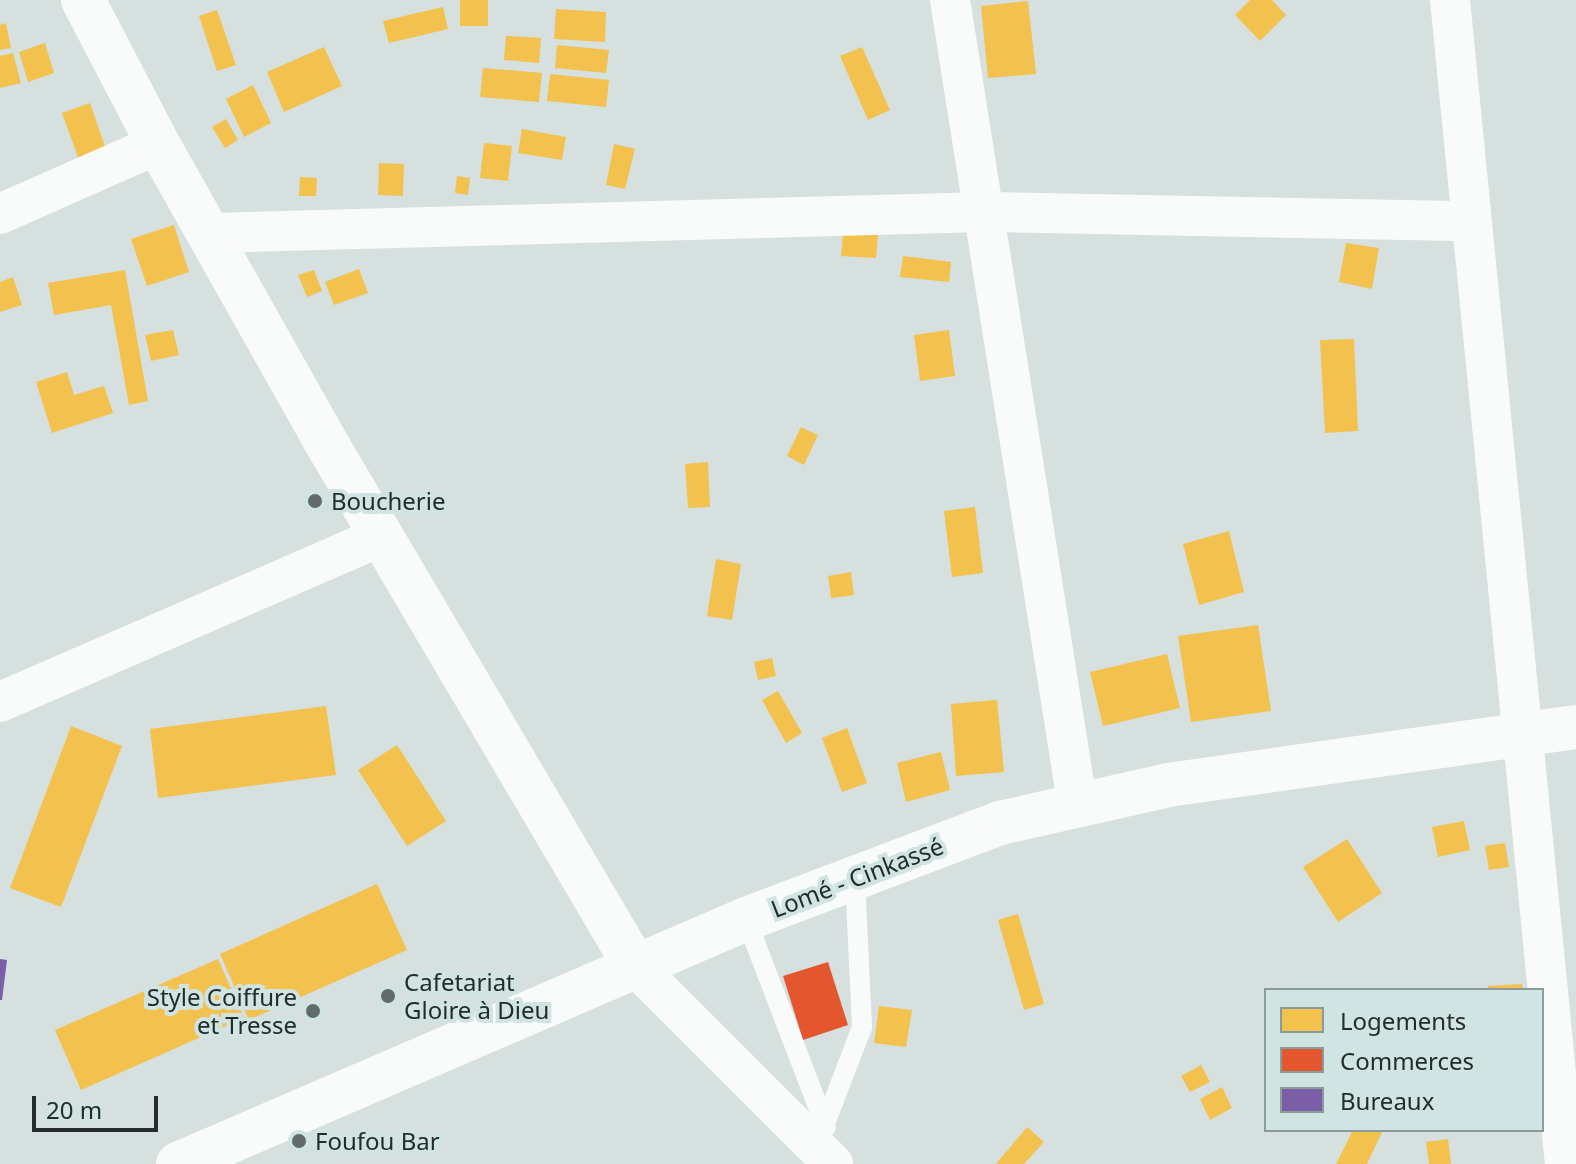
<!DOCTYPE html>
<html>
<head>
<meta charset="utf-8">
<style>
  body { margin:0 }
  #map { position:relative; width:1576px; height:1164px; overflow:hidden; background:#d5e0df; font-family:"Noto Sans",sans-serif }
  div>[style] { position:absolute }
  .homes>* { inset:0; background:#f2c14e }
  .shops>* { inset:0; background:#e4572e }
  .offices>* { inset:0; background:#7b5ea7 }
  .service>* { height:20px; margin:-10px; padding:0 10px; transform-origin:10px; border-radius:10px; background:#f9fafa }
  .minor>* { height:40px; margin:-20px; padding:0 20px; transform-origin:20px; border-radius:20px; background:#f9fafa }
  .secondary>* { height:44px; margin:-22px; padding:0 22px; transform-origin:22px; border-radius:22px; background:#f9fafa }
  .trunk>* { height:44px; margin:-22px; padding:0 22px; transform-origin:22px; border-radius:22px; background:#f9fafa }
  .dots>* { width:22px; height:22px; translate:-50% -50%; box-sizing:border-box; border:4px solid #d0e5e3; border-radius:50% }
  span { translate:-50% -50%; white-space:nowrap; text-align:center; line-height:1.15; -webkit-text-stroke:8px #d0e5e3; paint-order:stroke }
  .poi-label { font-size:24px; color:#242c2b }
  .left { translate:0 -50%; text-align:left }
  .right { translate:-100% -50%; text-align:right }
  .street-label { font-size:24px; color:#242c2b }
  .legend { position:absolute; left:1264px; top:988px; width:280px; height:144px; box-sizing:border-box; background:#d0e5e3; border:2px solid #8b9b99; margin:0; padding:10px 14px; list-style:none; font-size:24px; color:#242c2b }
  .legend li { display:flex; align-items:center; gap:16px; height:40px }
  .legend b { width:40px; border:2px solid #8b9b99 }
  .scale { position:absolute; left:32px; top:1096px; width:126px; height:36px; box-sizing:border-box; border:4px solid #242c2b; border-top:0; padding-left:10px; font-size:24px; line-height:28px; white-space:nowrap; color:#242c2b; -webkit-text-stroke:6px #d0e5e3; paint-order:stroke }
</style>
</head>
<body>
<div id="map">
  <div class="homes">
    <div style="clip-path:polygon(460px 0,488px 0,488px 26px,460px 26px)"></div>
    <div style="clip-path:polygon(1250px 0,1272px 0,1286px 15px,1260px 41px,1235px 15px)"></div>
    <div style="clip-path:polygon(1028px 1px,1036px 74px,988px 78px,981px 6px)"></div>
    <div style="clip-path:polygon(443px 7px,448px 29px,389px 43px,383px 21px)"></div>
    <div style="clip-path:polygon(556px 9px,606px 12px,605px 42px,554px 39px)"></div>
    <div style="clip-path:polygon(217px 10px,236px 65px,217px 71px,199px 16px)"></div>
    <div style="clip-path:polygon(6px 23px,11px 48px,0 50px,0 25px)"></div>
    <div style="clip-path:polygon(506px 36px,541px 38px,539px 63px,504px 60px)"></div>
    <div style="clip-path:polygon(45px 43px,54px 73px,28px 82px,19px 52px)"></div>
    <div style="clip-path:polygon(557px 45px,609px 50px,606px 73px,555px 68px)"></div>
    <div style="clip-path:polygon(324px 47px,342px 86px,284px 112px,267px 72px)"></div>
    <div style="clip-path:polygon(862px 47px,890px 110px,868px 120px,840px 56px)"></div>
    <div style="clip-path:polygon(13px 53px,21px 83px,0 88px,0 56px)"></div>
    <div style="clip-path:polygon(483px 68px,542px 73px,539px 102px,480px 97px)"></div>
    <div style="clip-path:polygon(550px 74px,609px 80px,606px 107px,547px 101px)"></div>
    <div style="clip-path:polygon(253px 85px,271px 123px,244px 137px,226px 99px)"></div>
    <div style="clip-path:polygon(90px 103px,109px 158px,82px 168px,62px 113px)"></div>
    <div style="clip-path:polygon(226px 119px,238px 140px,225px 148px,212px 127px)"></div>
    <div style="clip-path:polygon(522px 129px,566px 137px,562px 160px,518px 153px)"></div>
    <div style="clip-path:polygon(484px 143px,512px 146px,508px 181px,480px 178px)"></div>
    <div style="clip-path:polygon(614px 144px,635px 149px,625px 189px,606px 185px)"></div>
    <div style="clip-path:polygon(379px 163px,404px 164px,403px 196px,378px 195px)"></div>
    <div style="clip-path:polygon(457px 176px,470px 178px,468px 195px,455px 193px)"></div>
    <div style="clip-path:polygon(300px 177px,317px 178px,316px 196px,299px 196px)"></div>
    <div style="clip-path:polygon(174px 225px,189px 272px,147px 286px,131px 239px)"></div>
    <div style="clip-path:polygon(843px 232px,878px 235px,876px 258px,841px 256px)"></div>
    <div style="clip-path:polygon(1346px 243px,1379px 248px,1372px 289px,1339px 282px)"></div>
    <div style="clip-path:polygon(903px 256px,951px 262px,949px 282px,900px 277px)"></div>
    <div style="clip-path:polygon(359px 269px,368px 293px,334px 305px,325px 282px)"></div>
    <div style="clip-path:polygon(125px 270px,148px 401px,129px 405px,111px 305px,54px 315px,48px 283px)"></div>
    <div style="clip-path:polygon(314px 270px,322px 291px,307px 297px,298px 275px)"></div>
    <div style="clip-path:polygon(13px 277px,22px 305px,0 312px,0 282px)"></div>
    <div style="clip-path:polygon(173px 330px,179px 355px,151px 361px,145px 335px)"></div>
    <div style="clip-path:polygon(949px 330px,955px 376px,920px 381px,914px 335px)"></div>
    <div style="clip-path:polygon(1354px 339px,1358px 431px,1325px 433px,1320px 340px)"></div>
    <div style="clip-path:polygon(67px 372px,74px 395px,104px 386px,113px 413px,52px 433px,36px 382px)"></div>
    <div style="clip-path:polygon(801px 427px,818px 435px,804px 465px,787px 456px)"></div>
    <div style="clip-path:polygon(708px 462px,710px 507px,688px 508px,685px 464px)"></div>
    <div style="clip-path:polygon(975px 507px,983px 573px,952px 577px,944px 511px)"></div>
    <div style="clip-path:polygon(1229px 531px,1244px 592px,1199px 605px,1183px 544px)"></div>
    <div style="clip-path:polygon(716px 559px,741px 564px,732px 620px,707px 616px)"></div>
    <div style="clip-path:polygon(851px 572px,854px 595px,831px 598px,828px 576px)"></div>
    <div style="clip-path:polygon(1258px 625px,1271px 711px,1191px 722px,1178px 636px)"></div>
    <div style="clip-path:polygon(1167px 654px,1180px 708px,1103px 726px,1090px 672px)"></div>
    <div style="clip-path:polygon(772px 658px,776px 676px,758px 680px,754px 662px)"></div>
    <div style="clip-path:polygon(778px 691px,802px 733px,786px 743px,762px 700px)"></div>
    <div style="clip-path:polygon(997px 700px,1004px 772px,956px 776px,951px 704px)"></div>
    <div style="clip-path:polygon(326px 706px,336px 775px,158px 798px,150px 729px)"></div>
    <div style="clip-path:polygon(71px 726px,122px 746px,61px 907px,10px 888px)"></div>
    <div style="clip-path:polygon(847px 728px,867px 783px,842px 792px,822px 738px)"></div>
    <div style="clip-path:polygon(397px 745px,446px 821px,407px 846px,358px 770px)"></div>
    <div style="clip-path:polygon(941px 752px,950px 790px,906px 802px,897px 763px)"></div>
    <div style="clip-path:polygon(1464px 821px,1470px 850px,1438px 857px,1432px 827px)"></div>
    <div style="clip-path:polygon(1347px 839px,1382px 893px,1338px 922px,1303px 867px)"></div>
    <div style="clip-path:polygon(1505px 843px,1509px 867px,1489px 870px,1485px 846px)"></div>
    <div style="clip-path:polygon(377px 884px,407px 950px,249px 1020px,220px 954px)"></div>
    <div style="clip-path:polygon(1018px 914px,1044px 1004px,1024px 1010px,998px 920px)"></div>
    <div style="clip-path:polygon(218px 959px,244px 1018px,81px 1090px,55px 1030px)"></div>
    <div style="clip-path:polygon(1522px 984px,1523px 990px,1488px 990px,1488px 986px)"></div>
    <div style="clip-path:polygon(879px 1006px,912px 1010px,906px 1047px,874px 1043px)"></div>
    <div style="clip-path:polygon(1201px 1065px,1210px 1082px,1190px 1092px,1181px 1076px)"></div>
    <div style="clip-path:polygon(1222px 1087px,1232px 1108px,1210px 1120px,1200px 1099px)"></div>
    <div style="clip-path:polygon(1027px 1127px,1044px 1142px,1024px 1164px,996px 1164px)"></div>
    <div style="clip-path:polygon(1353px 1130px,1383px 1130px,1367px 1164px,1336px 1164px)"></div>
    <div style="clip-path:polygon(1448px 1139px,1451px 1164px,1429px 1164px,1426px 1142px)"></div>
  </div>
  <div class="shops">
    <div style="clip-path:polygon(828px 962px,848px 1025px,803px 1040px,783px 976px)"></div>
  </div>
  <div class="offices">
    <div style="clip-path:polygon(0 959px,7px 960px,2px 1000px,0 1000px)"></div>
  </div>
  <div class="service">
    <div style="left:746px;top:919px;width:223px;rotate:69deg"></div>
    <div style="left:816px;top:1147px;width:129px;rotate:-69deg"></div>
    <div style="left:862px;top:1027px;width:148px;rotate:-92.7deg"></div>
  </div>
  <div class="minor">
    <div style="left:950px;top:0;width:812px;rotate:81deg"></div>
    <div style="left:1450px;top:0;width:1170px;rotate:84.36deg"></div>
    <div style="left:0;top:214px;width:173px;rotate:-23.9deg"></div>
    <div style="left:210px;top:233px;width:776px;rotate:-1.55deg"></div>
    <div style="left:986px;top:212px;width:485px;rotate:1.1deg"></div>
    <div style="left:0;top:702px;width:416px;rotate:-23.5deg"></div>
    <div style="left:635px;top:966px;width:280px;rotate:45deg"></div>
  </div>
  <div class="secondary">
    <div style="left:83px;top:0;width:162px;rotate:62.5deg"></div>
    <div style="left:158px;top:144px;width:338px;rotate:60.6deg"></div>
    <div style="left:324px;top:439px;width:612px;rotate:59.45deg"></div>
  </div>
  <div class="trunk">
    <div style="left:178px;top:1164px;width:619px;rotate:-23.33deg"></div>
    <div style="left:746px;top:919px;width:272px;rotate:-20.7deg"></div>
    <div style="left:1000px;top:823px;width:172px;rotate:-12.7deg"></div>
    <div style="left:1168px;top:785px;width:412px;rotate:-8.1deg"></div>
  </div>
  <div class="dots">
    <div style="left:315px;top:501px;background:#626b6a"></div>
    <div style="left:388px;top:996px;background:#626b6a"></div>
    <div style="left:313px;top:1011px;background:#626b6a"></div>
    <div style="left:299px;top:1141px;background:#626b6a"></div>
  </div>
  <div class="poi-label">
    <span class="left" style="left:331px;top:501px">Boucherie</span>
    <span class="left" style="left:404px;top:996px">Cafetariat<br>Gloire à Dieu</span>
    <span class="right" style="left:297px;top:1011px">Style Coiffure<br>et Tresse</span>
    <span class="left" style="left:315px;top:1141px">Foufou Bar</span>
  </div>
  <div class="street-label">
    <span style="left:857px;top:877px;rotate:-21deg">Lomé - Cinkassé</span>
  </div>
  <ul class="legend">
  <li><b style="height:22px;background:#f2c14e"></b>Logements</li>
  <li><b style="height:22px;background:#e4572e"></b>Commerces</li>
  <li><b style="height:22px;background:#7b5ea7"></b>Bureaux</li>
  </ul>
  <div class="scale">20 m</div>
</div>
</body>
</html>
